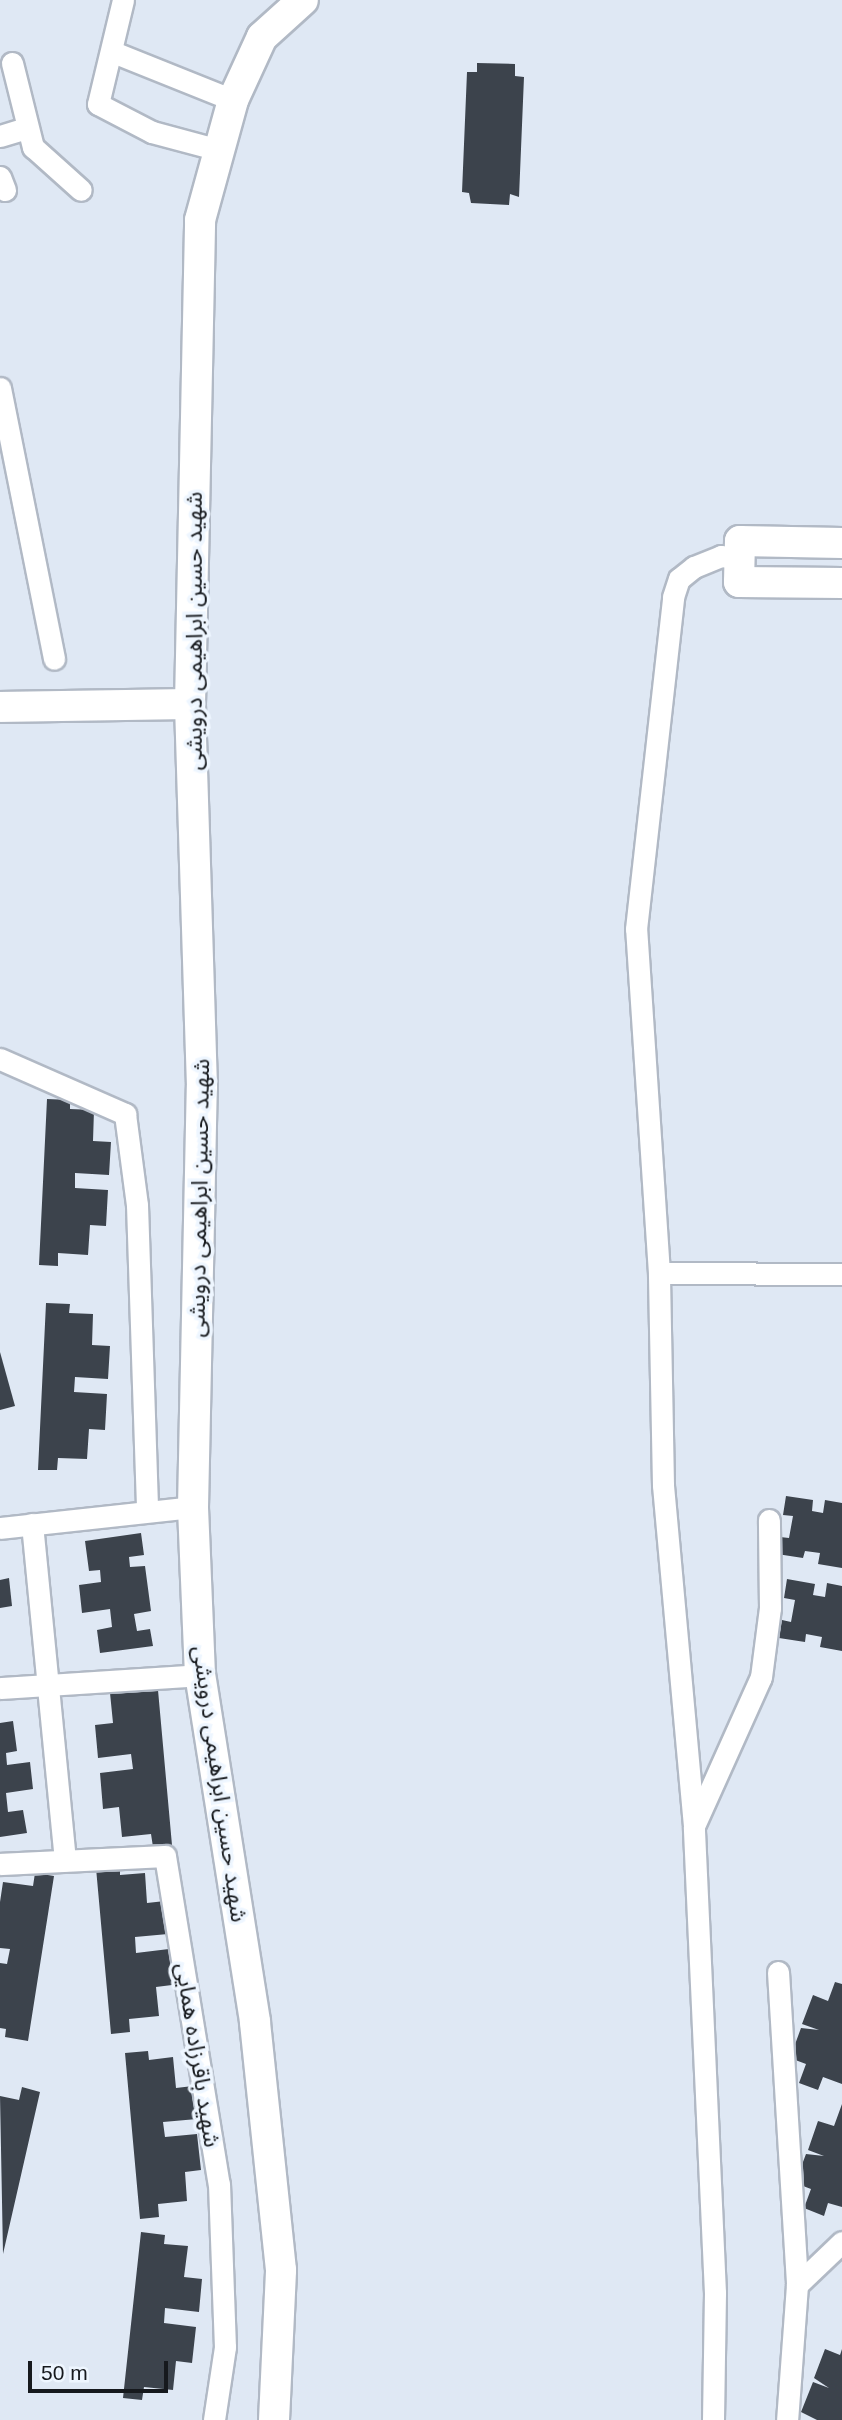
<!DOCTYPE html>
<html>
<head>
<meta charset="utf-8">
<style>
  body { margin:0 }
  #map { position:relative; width:842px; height:2420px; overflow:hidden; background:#dfe8f4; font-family:Arial,"Noto Sans Arabic",sans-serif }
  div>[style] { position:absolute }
  .building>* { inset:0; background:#3c434c }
  .roads { filter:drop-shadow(2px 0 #b1b9c5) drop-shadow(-2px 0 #b1b9c5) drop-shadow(0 2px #b1b9c5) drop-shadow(0 -2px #b1b9c5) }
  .street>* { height:21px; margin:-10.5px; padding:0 10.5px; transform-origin:10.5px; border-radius:10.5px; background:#fff }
  .secondary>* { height:30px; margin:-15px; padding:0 15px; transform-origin:15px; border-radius:15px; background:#fff }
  span { translate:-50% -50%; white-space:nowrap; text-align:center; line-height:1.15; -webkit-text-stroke:7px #eef6ff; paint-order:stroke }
  .street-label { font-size:23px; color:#16191d }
  .scale { position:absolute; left:28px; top:2361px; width:140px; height:32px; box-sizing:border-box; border:4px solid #16191d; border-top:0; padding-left:9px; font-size:21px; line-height:24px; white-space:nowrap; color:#16191d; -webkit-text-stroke:5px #eef6ff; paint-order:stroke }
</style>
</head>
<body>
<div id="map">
  <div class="building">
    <div style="clip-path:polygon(477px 63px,515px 64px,515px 76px,524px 77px,519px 197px,510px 194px,509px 205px,471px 203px,469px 193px,462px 192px,467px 72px,477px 72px)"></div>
    <div style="clip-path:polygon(47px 1099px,70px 1100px,70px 1109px,94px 1110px,93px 1141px,111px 1142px,109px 1175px,75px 1173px,75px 1188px,108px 1190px,106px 1226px,90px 1225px,88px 1255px,58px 1253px,58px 1266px,39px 1265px)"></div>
    <div style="clip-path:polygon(46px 1303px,70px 1304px,69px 1313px,93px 1314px,92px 1345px,110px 1346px,108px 1379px,75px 1377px,74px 1392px,107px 1394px,105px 1430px,89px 1429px,87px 1459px,58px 1458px,57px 1470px,38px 1470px)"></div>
    <div style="clip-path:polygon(0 1352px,15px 1406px,0 1410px)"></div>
    <div style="clip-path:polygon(786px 1496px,813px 1500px,812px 1511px,823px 1513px,825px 1500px,842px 1503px,842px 1568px,818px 1564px,820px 1553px,805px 1551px,803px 1558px,777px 1554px,780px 1537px,789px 1538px,793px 1516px,783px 1515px)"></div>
    <div style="clip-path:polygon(141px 1533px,144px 1555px,129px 1557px,130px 1567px,145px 1566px,151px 1611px,134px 1614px,137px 1631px,150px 1629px,153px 1646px,100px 1653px,97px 1630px,112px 1627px,110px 1609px,82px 1613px,79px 1585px,101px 1582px,100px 1570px,89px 1571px,85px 1541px)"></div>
    <div style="clip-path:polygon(9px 1578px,12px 1606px,0 1608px,0 1580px)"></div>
    <div style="clip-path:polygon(787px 1579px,815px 1584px,813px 1595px,825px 1597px,827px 1583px,842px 1586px,842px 1651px,820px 1647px,822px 1637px,806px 1634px,805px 1642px,779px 1638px,782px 1620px,791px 1622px,795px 1600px,784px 1598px)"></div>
    <div style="clip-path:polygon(157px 1679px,172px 1845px,153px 1847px,151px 1834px,122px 1837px,119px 1807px,103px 1809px,100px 1773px,133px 1769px,131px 1754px,98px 1758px,95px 1725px,113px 1723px,110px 1693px,134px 1690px,133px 1681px)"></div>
    <div style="clip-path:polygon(13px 1721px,17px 1751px,6px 1753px,7px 1765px,30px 1762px,33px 1789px,6px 1793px,8px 1812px,23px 1810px,27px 1833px,0 1837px,0 1723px)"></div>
    <div style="clip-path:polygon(120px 1866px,120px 1875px,145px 1873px,147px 1903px,165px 1901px,168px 1934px,135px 1937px,136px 1953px,169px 1949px,172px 1985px,156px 1987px,159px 2016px,129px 2019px,130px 2032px,111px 2034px,96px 1868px)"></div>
    <div style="clip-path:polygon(35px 1873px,54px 1876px,28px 2041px,5px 2037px,6px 2029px,0 2028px,0 1963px,7px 1964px,10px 1949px,0 1948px,0 1902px,3px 1882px,33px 1886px)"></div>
    <div style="clip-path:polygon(835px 1982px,842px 1984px,842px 2084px,823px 2077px,818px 2090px,799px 2083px,806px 2064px,790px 2058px,801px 2028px,819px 2030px,802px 2024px,813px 1995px,828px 2001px)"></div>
    <div style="clip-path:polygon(148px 2051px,149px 2060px,173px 2057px,176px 2088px,193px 2086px,197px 2119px,163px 2122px,165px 2137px,197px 2134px,201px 2170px,185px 2172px,187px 2201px,158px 2204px,159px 2217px,140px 2219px,125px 2053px)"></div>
    <div style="clip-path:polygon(22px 2087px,40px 2092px,3px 2254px,0 2096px,19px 2100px)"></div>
    <div style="clip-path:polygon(842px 2104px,842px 2207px,828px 2203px,824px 2216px,804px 2208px,811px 2189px,795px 2183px,806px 2154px,824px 2156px,808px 2150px,818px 2121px,834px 2126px)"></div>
    <div style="clip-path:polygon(141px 2232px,165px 2235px,164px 2244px,188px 2246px,184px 2277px,202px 2279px,199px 2312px,165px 2308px,164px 2323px,196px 2327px,192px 2363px,176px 2361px,173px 2390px,144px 2387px,142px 2400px,123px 2398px)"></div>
    <div style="clip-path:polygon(825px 2349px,840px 2355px,842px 2349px,842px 2420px,817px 2420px,801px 2412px,813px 2382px,829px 2388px,814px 2378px)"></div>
  </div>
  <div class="roads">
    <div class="street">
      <div style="left:123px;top:0;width:107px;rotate:103.5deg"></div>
      <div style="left:98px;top:104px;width:61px;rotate:27.4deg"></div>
      <div style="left:152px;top:132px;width:69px;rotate:15deg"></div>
      <div style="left:113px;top:52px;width:129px;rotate:21.8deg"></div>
      <div style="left:12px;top:63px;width:87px;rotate:76deg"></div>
      <div style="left:33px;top:147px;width:64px;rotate:41.9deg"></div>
      <div style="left:0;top:136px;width:27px;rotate:-17deg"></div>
      <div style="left:0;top:177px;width:14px;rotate:69deg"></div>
      <div style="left:0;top:388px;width:276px;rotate:78.7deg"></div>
      <div style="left:0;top:1059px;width:137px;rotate:23.7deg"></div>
      <div style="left:125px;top:1114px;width:92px;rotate:82.5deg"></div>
      <div style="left:137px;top:1205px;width:304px;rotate:88.1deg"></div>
      <div style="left:659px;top:1273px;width:183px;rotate:0.3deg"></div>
      <div style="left:32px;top:1524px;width:338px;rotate:84.4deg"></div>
      <div style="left:0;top:1528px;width:194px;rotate:-6.2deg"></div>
      <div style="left:0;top:1688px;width:200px;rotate:-3.7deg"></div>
      <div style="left:694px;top:1826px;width:163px;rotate:-65.8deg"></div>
      <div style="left:761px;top:1677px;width:70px;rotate:-82.6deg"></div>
      <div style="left:770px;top:1608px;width:88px;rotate:-90.7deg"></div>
      <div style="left:0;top:1864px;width:165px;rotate:-2.8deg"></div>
      <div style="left:165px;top:1856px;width:332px;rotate:80.7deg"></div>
      <div style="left:219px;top:2184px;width:163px;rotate:87.9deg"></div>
      <div style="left:225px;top:2347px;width:74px;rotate:98.6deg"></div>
      <div style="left:778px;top:1972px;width:314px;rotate:86.5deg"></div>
      <div style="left:797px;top:2285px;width:135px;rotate:94.2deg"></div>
      <div style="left:797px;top:2285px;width:62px;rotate:-43.7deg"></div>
      <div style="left:713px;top:2420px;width:127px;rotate:-89.1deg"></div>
      <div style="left:715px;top:2293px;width:467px;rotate:-92.6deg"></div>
      <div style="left:694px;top:1826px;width:342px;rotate:-95.2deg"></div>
      <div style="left:663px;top:1485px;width:212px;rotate:-91.1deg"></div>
      <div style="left:659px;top:1273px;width:345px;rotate:-93.8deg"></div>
      <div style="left:636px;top:929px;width:334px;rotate:-83.6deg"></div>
      <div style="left:673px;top:597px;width:19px;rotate:-72deg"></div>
      <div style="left:679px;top:579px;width:19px;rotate:-39deg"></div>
      <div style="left:694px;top:567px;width:29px;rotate:-22deg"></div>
      <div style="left:721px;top:556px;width:19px;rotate:9deg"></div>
    </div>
    <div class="secondary">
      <div style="left:842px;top:543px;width:102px;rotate:-178.9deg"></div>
      <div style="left:740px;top:541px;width:41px;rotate:91.4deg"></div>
      <div style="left:739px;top:582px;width:103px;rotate:0.6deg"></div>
      <div style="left:0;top:707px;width:190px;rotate:-0.9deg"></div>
      <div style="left:274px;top:2420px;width:150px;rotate:-87.3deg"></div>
      <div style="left:281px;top:2270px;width:250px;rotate:-96deg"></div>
      <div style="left:255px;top:2021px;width:350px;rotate:-99deg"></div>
      <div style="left:200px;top:1675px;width:168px;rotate:-92.4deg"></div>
      <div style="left:193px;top:1507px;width:420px;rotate:-88.8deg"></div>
      <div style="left:202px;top:1087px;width:383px;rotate:-91.8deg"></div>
      <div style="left:190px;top:704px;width:484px;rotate:-88.8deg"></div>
      <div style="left:200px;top:220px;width:124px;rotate:-74.6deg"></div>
      <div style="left:233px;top:100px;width:69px;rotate:-65.3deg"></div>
      <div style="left:262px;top:37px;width:55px;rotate:-42.1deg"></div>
    </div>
  </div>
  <div class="street-label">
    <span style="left:194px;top:631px;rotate:-90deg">شهید حسین ابراهیمی درویشی</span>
    <span style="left:199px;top:1198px;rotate:-89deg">شهید حسین ابراهیمی درویشی</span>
    <span style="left:220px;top:1784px;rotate:82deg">شهید حسین ابراهیمی درویشی</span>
    <span style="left:198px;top:2055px;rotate:81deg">شهید باقرزاده همایی</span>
  </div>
  <div class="scale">50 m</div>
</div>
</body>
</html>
